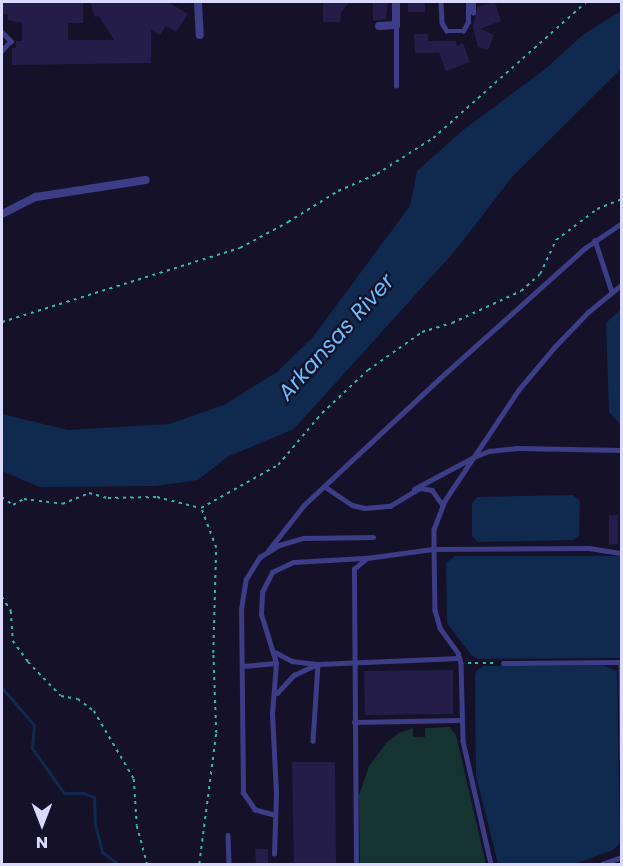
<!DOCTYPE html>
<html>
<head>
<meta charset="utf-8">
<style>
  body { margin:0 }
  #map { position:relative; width:623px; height:866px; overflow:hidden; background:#141129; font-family:Poppins,sans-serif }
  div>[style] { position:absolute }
  .green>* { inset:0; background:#143331 }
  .water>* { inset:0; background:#10294e }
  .stream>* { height:3px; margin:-1.5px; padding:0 1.5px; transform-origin:1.5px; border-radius:1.5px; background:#10294e }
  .building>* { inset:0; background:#241d4a }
  .path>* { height:1.5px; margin-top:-0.75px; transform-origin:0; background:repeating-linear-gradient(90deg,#32baad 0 3px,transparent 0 7.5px) }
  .lane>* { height:4.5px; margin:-2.25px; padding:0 2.25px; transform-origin:2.25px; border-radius:2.25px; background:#3d3d87 }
  .street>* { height:8px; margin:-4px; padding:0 4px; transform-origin:4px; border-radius:4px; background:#3d3d87 }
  span { translate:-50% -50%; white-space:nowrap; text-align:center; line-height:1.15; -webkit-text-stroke:4.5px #141129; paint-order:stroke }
  .water-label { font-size:22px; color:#69befd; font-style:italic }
  .frame { position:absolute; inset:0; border:3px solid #dcd9fe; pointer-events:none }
  .north { position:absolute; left:12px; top:794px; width:60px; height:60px; -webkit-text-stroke:4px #141129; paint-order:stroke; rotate:180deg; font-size:16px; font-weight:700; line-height:24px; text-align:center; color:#dcd9fe }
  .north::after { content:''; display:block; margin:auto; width:21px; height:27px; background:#dcd9fe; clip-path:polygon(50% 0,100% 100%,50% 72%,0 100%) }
</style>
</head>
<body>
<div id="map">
  <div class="green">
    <div style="clip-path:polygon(450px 727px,456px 735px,486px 864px,360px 864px,359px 795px,369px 766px,387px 742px,399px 733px,413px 728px,413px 737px,425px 737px,425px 728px)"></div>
  </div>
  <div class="water">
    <div style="clip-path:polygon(621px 11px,621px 69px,513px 176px,454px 252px,294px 429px,227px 457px,198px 480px,156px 486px,39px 487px,2px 471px,2px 414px,68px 430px,169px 424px,224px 405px,277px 372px,312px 338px,410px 206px,417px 171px,463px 130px,544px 70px,584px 34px)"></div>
    <div style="clip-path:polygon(621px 309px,621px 425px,609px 412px,606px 323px)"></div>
    <div style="clip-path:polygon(573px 495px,580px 501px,579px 535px,574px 540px,478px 542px,472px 536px,472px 504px,477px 497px)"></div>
    <div style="clip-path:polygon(455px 556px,621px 556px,621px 658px,478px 659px,471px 655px,447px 623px,446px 563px)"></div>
    <div style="clip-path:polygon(483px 666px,605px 666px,617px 671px,620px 843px,613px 850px,574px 864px,498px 864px,476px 776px,475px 677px,476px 671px)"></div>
  </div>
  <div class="stream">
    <div style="left:2px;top:688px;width:49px;rotate:49.1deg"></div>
    <div style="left:34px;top:725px;width:23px;rotate:95deg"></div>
    <div style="left:32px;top:748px;width:55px;rotate:54.6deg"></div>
    <div style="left:64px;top:793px;width:19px"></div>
    <div style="left:83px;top:793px;width:12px;rotate:20deg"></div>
    <div style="left:94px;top:797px;width:27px;rotate:88deg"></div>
    <div style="left:95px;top:824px;width:29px;rotate:76deg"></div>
    <div style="left:102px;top:852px;width:20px;rotate:37deg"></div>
  </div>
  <div class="building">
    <div style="clip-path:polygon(3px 2px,83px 2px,83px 23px,68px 23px,68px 40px,114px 40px,99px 16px,95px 17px,90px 2px,168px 2px,188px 14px,176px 32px,166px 26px,160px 35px,151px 30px,151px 63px,12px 65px,12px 48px,16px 48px,16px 41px,22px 41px,22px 23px,8px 20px,8px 14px,3px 14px)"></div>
    <div style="clip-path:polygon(323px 2px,349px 2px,341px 13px,340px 22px,323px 22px)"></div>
    <div style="clip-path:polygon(373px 2px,388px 2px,386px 19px,373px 21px)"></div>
    <div style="clip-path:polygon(408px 2px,425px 2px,425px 12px,408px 12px)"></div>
    <div style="clip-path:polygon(495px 2px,501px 21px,480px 29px,494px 35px,488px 50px,478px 47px,473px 27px,477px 7px)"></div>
    <div style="clip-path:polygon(414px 34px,428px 34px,428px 41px,456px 41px,457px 46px,463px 43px,470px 62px,446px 71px,439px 53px,415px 53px)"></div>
    <div style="clip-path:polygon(609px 515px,618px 515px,618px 544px,609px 545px)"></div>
    <div style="clip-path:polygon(453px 670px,453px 714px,365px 715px,364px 671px)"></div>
    <div style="clip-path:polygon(292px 762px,335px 762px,336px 864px,294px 864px)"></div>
    <div style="clip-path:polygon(255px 849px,268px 849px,268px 864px,256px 864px)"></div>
  </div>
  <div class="path">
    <div style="left:2px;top:322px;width:249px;rotate:-17.3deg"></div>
    <div style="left:240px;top:248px;width:55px;rotate:-28.4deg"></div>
    <div style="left:288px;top:222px;width:59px;rotate:-31.8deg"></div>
    <div style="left:338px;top:191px;width:43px;rotate:-23.6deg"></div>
    <div style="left:377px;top:174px;width:67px;rotate:-32.7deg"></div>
    <div style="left:433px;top:138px;width:205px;rotate:-41.6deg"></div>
    <div style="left:2px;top:497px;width:14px;rotate:36deg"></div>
    <div style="left:13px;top:505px;width:13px;rotate:-29deg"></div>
    <div style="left:24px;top:499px;width:38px;rotate:7deg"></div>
    <div style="left:62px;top:504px;width:29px;rotate:-22deg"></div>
    <div style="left:89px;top:493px;width:20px;rotate:15deg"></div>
    <div style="left:108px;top:498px;width:49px;rotate:-1.2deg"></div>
    <div style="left:157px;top:497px;width:44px;rotate:14.3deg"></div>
    <div style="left:2px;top:597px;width:17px;rotate:57deg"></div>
    <div style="left:11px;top:611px;width:30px;rotate:86deg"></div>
    <div style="left:13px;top:641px;width:26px;rotate:54deg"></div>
    <div style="left:28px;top:662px;width:47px;rotate:45.9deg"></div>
    <div style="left:61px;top:696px;width:17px;rotate:10deg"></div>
    <div style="left:78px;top:699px;width:20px;rotate:37deg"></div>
    <div style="left:94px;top:711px;width:79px;rotate:59.5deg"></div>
    <div style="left:134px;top:779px;width:47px;rotate:86.3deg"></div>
    <div style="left:137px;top:826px;width:39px;rotate:75deg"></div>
    <div style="left:468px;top:663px;width:28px"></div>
    <div style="left:199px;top:864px;width:132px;rotate:-82.6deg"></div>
    <div style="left:216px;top:733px;width:80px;rotate:-92.1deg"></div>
    <div style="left:213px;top:653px;width:105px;rotate:-88.4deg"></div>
    <div style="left:216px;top:548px;width:43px;rotate:-110.6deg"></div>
    <div style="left:201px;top:508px;width:88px;rotate:-29.2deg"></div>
    <div style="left:278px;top:465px;width:68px;rotate:-49.8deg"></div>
    <div style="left:322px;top:413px;width:63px;rotate:-43.1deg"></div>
    <div style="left:368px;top:370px;width:66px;rotate:-35.1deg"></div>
    <div style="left:422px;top:332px;width:31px;rotate:-17deg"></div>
    <div style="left:452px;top:323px;width:76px;rotate:-24.9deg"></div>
    <div style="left:521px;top:291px;width:25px;rotate:-42deg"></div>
    <div style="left:540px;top:274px;width:38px;rotate:-65deg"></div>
    <div style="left:556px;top:240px;width:51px;rotate:-37.1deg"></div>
    <div style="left:597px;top:209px;width:27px;rotate:-22deg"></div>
  </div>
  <div class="lane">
    <div style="left:441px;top:2px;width:21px;rotate:87deg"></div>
    <div style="left:442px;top:23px;width:9px;rotate:58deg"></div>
    <div style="left:447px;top:31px;width:16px"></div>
    <div style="left:463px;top:31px;width:10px;rotate:-61deg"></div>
    <div style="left:468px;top:22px;width:20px;rotate:-90deg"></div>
    <div style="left:473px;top:13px;width:11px;rotate:-90deg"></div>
    <div style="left:2px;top:32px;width:13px;rotate:45deg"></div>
    <div style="left:11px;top:41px;width:13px;rotate:132deg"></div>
    <div style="left:396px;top:86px;width:61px;rotate:-90deg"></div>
    <div style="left:595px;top:240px;width:55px;rotate:71.9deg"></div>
    <div style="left:622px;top:285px;width:43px;rotate:140.7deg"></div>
    <div style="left:589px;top:312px;width:47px;rotate:134.1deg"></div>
    <div style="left:556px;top:346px;width:57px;rotate:130.1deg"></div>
    <div style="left:519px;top:390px;width:133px;rotate:123.7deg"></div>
    <div style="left:445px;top:501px;width:30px;rotate:111deg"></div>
    <div style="left:434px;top:529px;width:20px;rotate:90deg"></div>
    <div style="left:434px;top:549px;width:155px;rotate:-0.4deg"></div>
    <div style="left:589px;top:548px;width:33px;rotate:9deg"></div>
    <div style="left:324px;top:486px;width:34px;rotate:34deg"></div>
    <div style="left:352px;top:505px;width:13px;rotate:13deg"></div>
    <div style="left:365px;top:508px;width:25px;rotate:-5deg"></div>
    <div style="left:390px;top:506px;width:35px;rotate:-31deg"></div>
    <div style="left:420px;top:488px;width:12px;rotate:9deg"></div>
    <div style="left:432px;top:490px;width:19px;rotate:54deg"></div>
    <div style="left:414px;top:489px;width:68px;rotate:-28.1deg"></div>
    <div style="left:474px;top:457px;width:16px;rotate:-22deg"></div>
    <div style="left:489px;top:451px;width:28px;rotate:-6deg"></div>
    <div style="left:517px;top:448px;width:105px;rotate:1.1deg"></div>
    <div style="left:268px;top:551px;width:58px;rotate:-52deg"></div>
    <div style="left:304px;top:505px;width:185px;rotate:-43deg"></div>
    <div style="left:439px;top:379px;width:196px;rotate:-41.9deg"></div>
    <div style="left:585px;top:248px;width:45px;rotate:-34deg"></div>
    <div style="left:275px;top:652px;width:19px;rotate:28deg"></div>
    <div style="left:292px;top:661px;width:26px;rotate:7deg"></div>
    <div style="left:318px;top:664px;width:77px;rotate:93.7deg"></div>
    <div style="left:503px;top:663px;width:118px;rotate:-0.5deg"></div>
    <div style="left:621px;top:662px;width:97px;rotate:89.4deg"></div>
    <div style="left:243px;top:666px;width:33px;rotate:-5deg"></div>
    <div style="left:277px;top:693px;width:25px;rotate:-47deg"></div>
    <div style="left:294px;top:675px;width:26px;rotate:-25deg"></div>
    <div style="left:318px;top:664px;width:141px;rotate:-2.4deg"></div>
    <div style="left:354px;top:722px;width:107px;rotate:-1.1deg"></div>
    <div style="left:274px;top:815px;width:20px;rotate:-165deg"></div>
    <div style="left:255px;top:810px;width:21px;rotate:-125deg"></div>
    <div style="left:243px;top:793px;width:184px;rotate:-90.6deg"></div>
    <div style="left:241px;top:609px;width:30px;rotate:-81deg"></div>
    <div style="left:246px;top:579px;width:26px;rotate:-58deg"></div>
    <div style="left:260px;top:557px;width:22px;rotate:-32deg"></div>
    <div style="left:279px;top:545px;width:26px;rotate:-16deg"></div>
    <div style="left:304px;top:538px;width:69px;rotate:-0.8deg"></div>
    <div style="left:228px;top:835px;width:29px;rotate:88deg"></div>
    <div style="left:274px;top:854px;width:61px;rotate:-88.1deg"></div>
    <div style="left:276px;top:793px;width:79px;rotate:-92.9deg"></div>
    <div style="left:272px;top:714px;width:51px;rotate:-85.5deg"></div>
    <div style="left:276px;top:663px;width:51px;rotate:-107deg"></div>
    <div style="left:261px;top:614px;width:22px;rotate:-87deg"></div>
    <div style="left:262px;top:592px;width:22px;rotate:-63deg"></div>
    <div style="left:272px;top:572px;width:23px;rotate:-25deg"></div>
    <div style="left:293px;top:562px;width:71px;rotate:-3.2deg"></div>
    <div style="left:356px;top:864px;width:295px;rotate:-90.4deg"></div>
    <div style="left:354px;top:569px;width:17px;rotate:-40deg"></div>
    <div style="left:367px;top:558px;width:68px;rotate:-7.7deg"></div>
    <div style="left:434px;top:549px;width:61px;rotate:89.1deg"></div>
    <div style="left:435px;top:610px;width:19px;rotate:74deg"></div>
    <div style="left:440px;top:628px;width:31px;rotate:54deg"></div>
    <div style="left:458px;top:653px;width:10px;rotate:73deg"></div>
    <div style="left:461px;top:663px;width:78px;rotate:88.5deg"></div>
    <div style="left:463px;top:741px;width:126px;rotate:77.2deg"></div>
    <div style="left:602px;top:864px;width:21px;rotate:-19deg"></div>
  </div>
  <div class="street">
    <div style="left:198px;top:2px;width:33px;rotate:87deg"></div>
    <div style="left:379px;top:26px;width:17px;rotate:-3deg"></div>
    <div style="left:396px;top:25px;width:23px;rotate:-90deg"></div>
    <div style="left:2px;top:214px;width:38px;rotate:-27deg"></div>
    <div style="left:36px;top:197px;width:111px;rotate:-8.8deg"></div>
  </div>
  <div class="water-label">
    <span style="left:336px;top:337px;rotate:-48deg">Arkansas River</span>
  </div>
  <div class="frame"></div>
  <div class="north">N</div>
</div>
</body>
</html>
